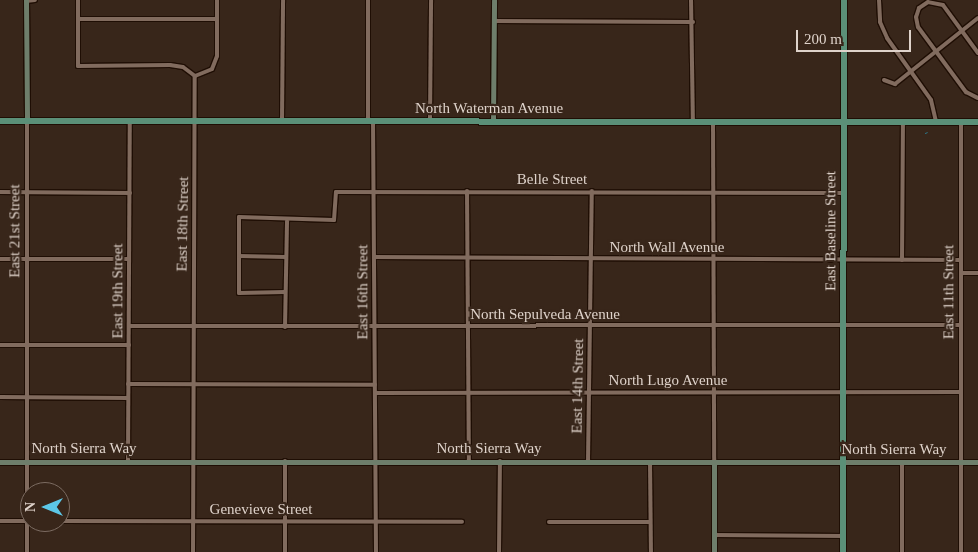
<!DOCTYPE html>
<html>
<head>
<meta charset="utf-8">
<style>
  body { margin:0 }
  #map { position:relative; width:978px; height:552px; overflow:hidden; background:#38261a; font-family:"Times New Roman",serif }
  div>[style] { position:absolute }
  .stream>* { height:1px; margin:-0.5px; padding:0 0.5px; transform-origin:0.5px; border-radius:0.5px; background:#2d7281 }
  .roads { filter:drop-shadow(1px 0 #1f0e04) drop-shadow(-1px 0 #1f0e04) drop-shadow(0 1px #1f0e04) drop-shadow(0 -1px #1f0e04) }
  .street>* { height:4px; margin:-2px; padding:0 2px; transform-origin:2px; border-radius:2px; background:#816b5e }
  .secondary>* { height:5px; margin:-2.5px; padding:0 2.5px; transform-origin:2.5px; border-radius:2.5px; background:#6e7e6b }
  .primary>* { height:5.5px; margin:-2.75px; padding:0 2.75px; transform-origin:2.75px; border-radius:2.75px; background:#5b9078 }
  span { translate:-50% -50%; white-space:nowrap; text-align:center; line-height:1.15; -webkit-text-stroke:4.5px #38261a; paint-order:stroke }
  .street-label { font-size:15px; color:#dfd3cb }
  .north { position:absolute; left:20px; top:482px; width:50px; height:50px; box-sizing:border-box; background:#38261a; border:1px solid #7b6b61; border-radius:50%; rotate:270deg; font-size:14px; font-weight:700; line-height:20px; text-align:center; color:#dfd3cb }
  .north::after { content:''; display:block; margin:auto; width:18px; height:22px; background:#5cc7e7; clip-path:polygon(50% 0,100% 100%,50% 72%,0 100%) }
  .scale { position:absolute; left:796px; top:30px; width:115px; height:22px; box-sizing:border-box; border:2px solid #dfd3cb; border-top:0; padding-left:6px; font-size:15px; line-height:18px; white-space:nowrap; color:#dfd3cb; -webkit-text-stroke:4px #38261a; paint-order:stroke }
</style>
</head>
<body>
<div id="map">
  <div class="stream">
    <div style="left:925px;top:133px;width:2px;rotate:-27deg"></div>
  </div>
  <div class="roads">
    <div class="street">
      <div style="left:78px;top:0;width:66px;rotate:90deg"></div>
      <div style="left:78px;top:66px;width:92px;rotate:-0.6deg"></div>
      <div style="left:170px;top:65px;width:13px;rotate:9deg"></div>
      <div style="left:183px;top:67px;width:15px;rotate:37deg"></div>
      <div style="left:691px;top:0;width:122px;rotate:89.1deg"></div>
      <div style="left:879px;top:0;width:22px;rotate:87deg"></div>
      <div style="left:880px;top:22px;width:17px;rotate:66deg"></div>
      <div style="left:887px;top:38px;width:76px;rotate:54.6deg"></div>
      <div style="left:931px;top:100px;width:23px;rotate:77deg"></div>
      <div style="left:26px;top:1px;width:9px;rotate:-6deg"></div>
      <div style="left:78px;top:19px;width:139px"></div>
      <div style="left:494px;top:21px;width:199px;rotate:0.3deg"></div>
      <div style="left:978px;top:53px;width:59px;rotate:-126.1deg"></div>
      <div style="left:943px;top:5px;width:15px;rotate:-169deg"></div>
      <div style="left:928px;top:2px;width:11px;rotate:146deg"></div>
      <div style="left:919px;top:8px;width:9px;rotate:108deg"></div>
      <div style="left:916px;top:17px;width:10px;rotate:79deg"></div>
      <div style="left:918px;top:27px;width:81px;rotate:53.6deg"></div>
      <div style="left:966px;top:92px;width:13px;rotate:27deg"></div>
      <div style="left:884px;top:80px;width:12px;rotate:20deg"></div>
      <div style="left:895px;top:84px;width:106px;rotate:-38.5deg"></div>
      <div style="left:27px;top:121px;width:431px;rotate:90deg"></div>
      <div style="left:282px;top:121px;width:121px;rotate:-89.5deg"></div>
      <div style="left:368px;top:121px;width:121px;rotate:-90deg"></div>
      <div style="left:373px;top:121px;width:431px;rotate:89.6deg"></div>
      <div style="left:430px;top:121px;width:121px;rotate:-89.5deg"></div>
      <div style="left:713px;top:122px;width:340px;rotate:89.8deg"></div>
      <div style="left:467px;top:191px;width:270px;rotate:89.6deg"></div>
      <div style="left:0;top:192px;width:130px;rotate:0.4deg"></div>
      <div style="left:239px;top:256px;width:39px;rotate:-90deg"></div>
      <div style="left:239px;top:217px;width:95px;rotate:1.8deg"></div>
      <div style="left:334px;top:220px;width:28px;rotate:-86deg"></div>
      <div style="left:336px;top:192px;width:508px;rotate:0.11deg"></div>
      <div style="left:374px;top:257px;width:587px;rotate:0.29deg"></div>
      <div style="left:0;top:259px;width:129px"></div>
      <div style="left:902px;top:260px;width:138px;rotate:-89.6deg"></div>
      <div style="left:961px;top:273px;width:17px"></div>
      <div style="left:285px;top:292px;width:46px;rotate:178.8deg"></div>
      <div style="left:239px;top:293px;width:37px;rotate:-90deg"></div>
      <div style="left:239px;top:256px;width:47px;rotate:1.2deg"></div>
      <div style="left:129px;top:326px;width:832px;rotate:-0.07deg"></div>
      <div style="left:285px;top:327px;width:106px;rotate:-88.9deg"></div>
      <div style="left:0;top:345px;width:129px"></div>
      <div style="left:128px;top:384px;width:247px;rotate:0.2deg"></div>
      <div style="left:375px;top:393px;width:585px;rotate:-0.1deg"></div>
      <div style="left:0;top:397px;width:128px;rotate:0.4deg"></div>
      <div style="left:128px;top:461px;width:340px;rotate:-89.7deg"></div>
      <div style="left:588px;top:462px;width:271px;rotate:-89.2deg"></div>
      <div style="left:650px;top:462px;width:90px;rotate:89.4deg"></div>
      <div style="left:902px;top:462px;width:90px;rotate:90deg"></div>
      <div style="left:0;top:521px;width:30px"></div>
      <div style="left:60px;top:521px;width:402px;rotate:0.1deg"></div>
      <div style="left:549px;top:522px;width:101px"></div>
      <div style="left:714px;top:535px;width:129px;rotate:0.4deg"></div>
      <div style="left:193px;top:552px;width:476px;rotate:-89.8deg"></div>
      <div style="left:195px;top:76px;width:18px;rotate:-22deg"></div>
      <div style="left:212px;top:69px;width:14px;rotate:-69deg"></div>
      <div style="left:217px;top:56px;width:56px;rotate:-90deg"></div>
      <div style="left:285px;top:552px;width:91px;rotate:-90deg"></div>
      <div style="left:499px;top:552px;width:91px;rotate:-89.4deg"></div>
      <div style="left:961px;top:552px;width:430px;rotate:-90deg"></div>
    </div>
    <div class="secondary">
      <div style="left:26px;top:0;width:121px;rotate:89.5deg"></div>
      <div style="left:493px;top:121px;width:121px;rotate:-89.5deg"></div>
      <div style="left:0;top:462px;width:978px"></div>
      <div style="left:714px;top:462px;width:90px;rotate:90deg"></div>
    </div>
    <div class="primary">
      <div style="left:0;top:121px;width:978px;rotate:0.06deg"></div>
      <div style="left:843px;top:552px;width:552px;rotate:-89.9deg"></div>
    </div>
  </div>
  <div class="street-label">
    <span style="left:489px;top:109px">North Waterman Avenue</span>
    <span style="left:552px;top:180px">Belle Street</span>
    <span style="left:183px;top:224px;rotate:-89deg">East 18th Street</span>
    <span style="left:15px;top:231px;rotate:-90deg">East 21st Street</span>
    <span style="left:831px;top:231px;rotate:-90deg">East Baseline Street</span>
    <span style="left:667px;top:248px">North Wall Avenue</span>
    <span style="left:118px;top:291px;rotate:-90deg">East 19th Street</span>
    <span style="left:363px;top:292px;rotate:-90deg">East 16th Street</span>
    <span style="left:949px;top:292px;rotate:-90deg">East 11th Street</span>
    <span style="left:545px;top:315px">North Sepulveda Avenue</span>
    <span style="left:668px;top:381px">North Lugo Avenue</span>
    <span style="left:578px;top:386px;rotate:-89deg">East 14th Street</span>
    <span style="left:84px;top:449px">North Sierra Way</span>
    <span style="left:489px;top:449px">North Sierra Way</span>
    <span style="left:894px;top:450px">North Sierra Way</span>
    <span style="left:261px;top:510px">Genevieve Street</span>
  </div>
  <div class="north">N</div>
  <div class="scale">200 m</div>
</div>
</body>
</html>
